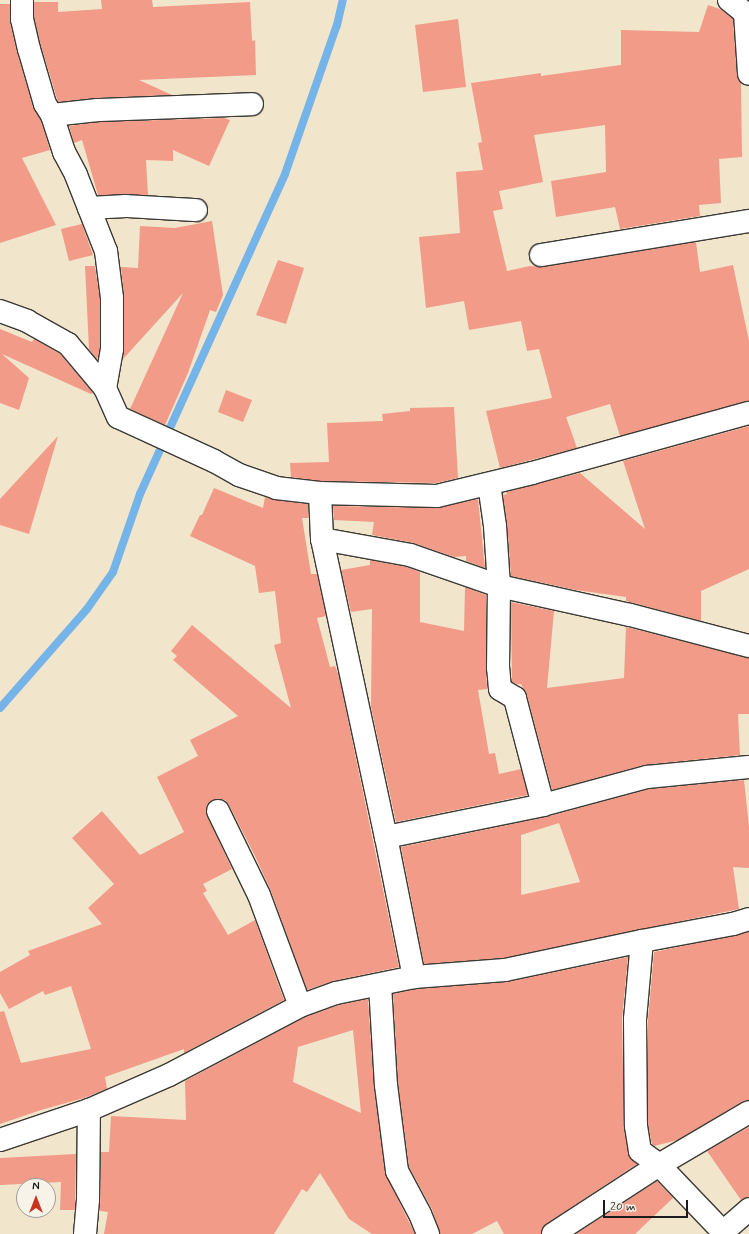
<!DOCTYPE html>
<html>
<head>
<meta charset="utf-8">
<style>
  body { margin:0 }
  #map { position:relative; width:749px; height:1234px; overflow:hidden; background:#f1e5cc; font-family:Mynerve,sans-serif }
  div>[style] { position:absolute }
  .stream>* { height:8px; margin:-4px; padding:0 4px; transform-origin:4px; border-radius:4px; background:#75b4e8 }
  .building>* { inset:0; background:#f19b88 }
  .roads { filter:drop-shadow(1px 0 #3c3a36) drop-shadow(-1px 0 #3c3a36) drop-shadow(0 1px #3c3a36) drop-shadow(0 -1px #3c3a36) }
  .minor>* { height:22px; margin:-11px; padding:0 11px; transform-origin:11px; border-radius:11px; background:#fff }
  span { translate:-50% -50%; white-space:nowrap; text-align:center; line-height:1.15; -webkit-text-stroke:3px #f7f3e8; paint-order:stroke }
  .north { position:absolute; left:16px; top:1178px; width:40px; height:40px; box-sizing:border-box; background:#f7f3e8; border:1px solid #9f9d96; border-radius:50%; rotate:0deg; font-size:11px; font-weight:700; line-height:16px; text-align:center; color:#1c1c1c }
  .north::after { content:''; display:block; margin:auto; width:14px; height:18px; background:#c8321e; clip-path:polygon(50% 0,100% 100%,50% 72%,0 100%) }
  .scale { position:absolute; left:603px; top:1200px; width:85px; height:18px; box-sizing:border-box; border:2px solid #1c1c1c; border-top:0; padding-left:5px; font-size:12px; line-height:14px; white-space:nowrap; color:#1c1c1c; -webkit-text-stroke:3px #f7f3e8; paint-order:stroke }
</style>
</head>
<body>
<div id="map">
  <div class="stream">
    <div style="left:0;top:708px;width:132px;rotate:-48.7deg"></div>
    <div style="left:87px;top:609px;width:45px;rotate:-54.9deg"></div>
    <div style="left:113px;top:572px;width:83px;rotate:-70.9deg"></div>
    <div style="left:140px;top:494px;width:351px;rotate:-65.6deg"></div>
    <div style="left:285px;top:174px;width:158px;rotate:-70.8deg"></div>
    <div style="left:337px;top:25px;width:26px;rotate:-77deg"></div>
  </div>
  <div class="building">
    <div style="clip-path:polygon(101px 0,152px 0,153px 7px,250px 2px,252px 41px,255px 40px,256px 75px,139px 80px,172px 95px,97px 98px,58px 102px,41px 46px,34px 18px,34px 2px,58px 2px,58px 12px,102px 9px)"></div>
    <div style="clip-path:polygon(0 4px,10px 4px,10px 22px,17px 52px,33px 107px,41px 120px,50px 150px,22px 158px,56px 225px,0 243px)"></div>
    <div style="clip-path:polygon(708px 5px,720px 9px,733px 19px,737px 75px,741px 83px,742px 157px,719px 159px,721px 203px,699px 205px,700px 216px,620px 229px,615px 207px,556px 217px,551px 181px,606px 172px,605px 125px,534px 135px,543px 182px,499px 191px,503px 209px,493px 211px,507px 271px,530px 266px,543px 267px,696px 242px,700px 272px,733px 265px,749px 341px,749px 401px,620px 436px,610px 404px,566px 417px,577px 448px,500px 468px,486px 411px,552px 398px,539px 349px,527px 351px,521px 321px,469px 330px,464px 301px,426px 308px,419px 237px,460px 233px,456px 172px,483px 170px,478px 143px,482px 142px,471px 83px,541px 73px,541px 76px,621px 65px,621px 30px,699px 32px)"></div>
    <div style="clip-path:polygon(458px 19px,466px 87px,423px 92px,415px 25px)"></div>
    <div style="clip-path:polygon(224px 118px,230px 120px,209px 166px,173px 150px,173px 161px,146px 160px,148px 195px,98px 195px,82px 140px,74px 143px,69px 126px,99px 122px)"></div>
    <div style="clip-path:polygon(212px 221px,223px 295px,216px 312px,210px 310px,188px 373px,165px 425px,130px 409px,183px 293px,123px 359px,124px 298px,121px 267px,138px 268px,140px 226px,175px 228px)"></div>
    <div style="clip-path:polygon(82px 224px,93px 255px,69px 261px,61px 229px)"></div>
    <div style="clip-path:polygon(278px 260px,304px 268px,286px 324px,256px 315px)"></div>
    <div style="clip-path:polygon(85px 266px,95px 266px,100px 299px,100px 348px,97px 360px,89px 349px)"></div>
    <div style="clip-path:polygon(0 329px,32px 342px,34px 339px,60px 354px,93px 393px,91px 394px,2px 354px,29px 378px,19px 410px,0 403px)"></div>
    <div style="clip-path:polygon(226px 390px,252px 400px,243px 422px,218px 412px)"></div>
    <div style="clip-path:polygon(454px 407px,458px 478px,436px 483px,321px 481px,291px 477px,290px 463px,329px 462px,327px 423px,383px 421px,382px 414px,410px 411px,410px 408px)"></div>
    <div style="clip-path:polygon(749px 426px,749px 569px,701px 591px,701px 621px,626px 601px,626px 597px,576px 590px,511px 576px,507px 525px,503px 495px,507px 494px,506px 492px,580px 473px,645px 529px,623px 461px)"></div>
    <div style="clip-path:polygon(58px 436px,29px 534px,0 525px,0 499px)"></div>
    <div style="clip-path:polygon(214px 488px,263px 508px,265px 497px,275px 500px,308px 504px,309px 518px,302px 518px,311px 574px,317px 574px,326px 616px,317px 618px,330px 667px,335px 666px,339px 676px,399px 967px,333px 981px,307px 990px,271px 891px,255px 856px,229px 805px,225px 800px,218px 799px,213px 800px,207px 804px,206px 811px,207px 816px,232px 869px,203px 884px,207px 891px,203px 893px,228px 935px,255px 920px,284px 1000px,184px 1053px,184px 1049px,105px 1077px,107px 1089px,84px 1098px,41px 1110px,0 1124px,0 1012px,4px 1011px,21px 1063px,91px 1049px,71px 986px,45px 995px,43px 991px,9px 1009px,0 993px,0 972px,30px 955px,28px 951px,102px 924px,88px 908px,114px 884px,72px 838px,102px 811px,140px 855px,184px 832px,157px 777px,198px 756px,190px 740px,238px 716px,173px 660px,177px 656px,171px 651px,192px 625px,291px 708px,274px 645px,281px 643px,275px 591px,259px 593px,255px 566px,190px 536px,200px 515px,202px 515px)"></div>
    <div style="clip-path:polygon(478px 499px,485px 568px,466px 561px,466px 556px,454px 557px,414px 543px,372px 535px,374px 522px,334px 520px,333px 506px,437px 508px)"></div>
    <div style="clip-path:polygon(370px 560px,407px 567px,420px 572px,420px 622px,464px 631px,465px 587px,486px 595px,486px 668px,487px 689px,478px 690px,489px 754px,495px 753px,499px 774px,521px 769px,528px 795px,396px 822px,371px 707px,372px 609px,351px 612px,341px 570px,370px 565px)"></div>
    <div style="clip-path:polygon(511px 602px,554px 611px,547px 688px,624px 678px,626px 627px,749px 658px,749px 714px,738px 714px,740px 755px,644px 765px,552px 790px,527px 695px,521px 684px,517px 684px,512px 682px)"></div>
    <div style="clip-path:polygon(evenodd,744px 780px,749px 827px,749px 868px,733px 867px,739px 909px,503px 958px,424px 964px,401px 847px,546px 817px,649px 789px,744px 780px,559px 823px,580px 882px,521px 895px,521px 835px,559px 823px)"></div>
    <div style="clip-path:polygon(749px 932px,749px 1100px,743px 1101px,678px 1140px,654px 1146px,652px 1144px,648px 1125px,648px 1020px,654px 952px)"></div>
    <div style="clip-path:polygon(628px 957px,622px 1019px,624px 1126px,628px 1153px,637px 1164px,546px 1224px,542px 1228px,541px 1234px,504px 1234px,497px 1221px,472px 1234px,440px 1234px,432px 1209px,409px 1167px,398px 1084px,393px 994px,416px 989px,507px 982px)"></div>
    <div style="clip-path:polygon(evenodd,368px 999px,374px 1086px,385px 1173px,415px 1234px,372px 1234px,349px 1219px,320px 1173px,307px 1192px,302px 1189px,274px 1234px,104px 1234px,108px 1212px,100px 1211px,101px 1152px,109px 1152px,111px 1116px,186px 1120px,185px 1081px,305px 1017px,339px 1005px,368px 999px,353px 1030px,361px 1113px,293px 1082px,298px 1047px,353px 1030px)"></div>
    <div style="clip-path:polygon(749px 1127px,749px 1197px,741px 1200px,707px 1151px)"></div>
    <div style="clip-path:polygon(76px 1154px,75px 1210px,60px 1210px,61px 1182px,0 1185px,0 1158px)"></div>
    <div style="clip-path:polygon(657px 1181px,673px 1198px,635px 1234px,576px 1234px)"></div>
  </div>
  <div class="roads">
    <div class="minor">
      <div style="left:22px;top:0;width:19px;rotate:90deg"></div>
      <div style="left:22px;top:19px;width:31px;rotate:77deg"></div>
      <div style="left:29px;top:49px;width:57px;rotate:73.8deg"></div>
      <div style="left:45px;top:104px;width:13px;rotate:58deg"></div>
      <div style="left:52px;top:115px;width:39px;rotate:72deg"></div>
      <div style="left:64px;top:152px;width:26px;rotate:62deg"></div>
      <div style="left:76px;top:175px;width:82px;rotate:68.5deg"></div>
      <div style="left:106px;top:251px;width:47px;rotate:82.7deg"></div>
      <div style="left:112px;top:298px;width:51px;rotate:90deg"></div>
      <div style="left:112px;top:349px;width:40px;rotate:100deg"></div>
      <div style="left:729px;top:0;width:21px;rotate:39deg"></div>
      <div style="left:745px;top:13px;width:4px"></div>
      <div style="left:745px;top:13px;width:61px;rotate:86.2deg"></div>
      <div style="left:52px;top:115px;width:46px;rotate:-6.2deg"></div>
      <div style="left:98px;top:110px;width:154px;rotate:-2.2deg"></div>
      <div style="left:89px;top:208px;width:37px;rotate:-3deg"></div>
      <div style="left:126px;top:206px;width:70px;rotate:3.3deg"></div>
      <div style="left:541px;top:255px;width:211px;rotate:-9.3deg"></div>
      <div style="left:0;top:311px;width:29px;rotate:20deg"></div>
      <div style="left:27px;top:321px;width:47px;rotate:29.3deg"></div>
      <div style="left:68px;top:344px;width:57px;rotate:49.9deg"></div>
      <div style="left:105px;top:388px;width:32px;rotate:66deg"></div>
      <div style="left:118px;top:417px;width:106px;rotate:24.6deg"></div>
      <div style="left:214px;top:461px;width:29px;rotate:29deg"></div>
      <div style="left:239px;top:475px;width:39px;rotate:19deg"></div>
      <div style="left:276px;top:488px;width:44px;rotate:6.5deg"></div>
      <div style="left:320px;top:493px;width:117px;rotate:1.5deg"></div>
      <div style="left:437px;top:496px;width:98px;rotate:-13.6deg"></div>
      <div style="left:532px;top:473px;width:225px;rotate:-15.5deg"></div>
      <div style="left:320px;top:493px;width:46px;rotate:87.5deg"></div>
      <div style="left:322px;top:539px;width:305px;rotate:77.9deg"></div>
      <div style="left:386px;top:837px;width:143px;rotate:78.7deg"></div>
      <div style="left:322px;top:539px;width:89px;rotate:10.3deg"></div>
      <div style="left:410px;top:555px;width:94px;rotate:19.2deg"></div>
      <div style="left:499px;top:586px;width:134px;rotate:12.5deg"></div>
      <div style="left:630px;top:615px;width:123px;rotate:14.6deg"></div>
      <div style="left:543px;top:805px;width:108px;rotate:-15.1deg"></div>
      <div style="left:647px;top:777px;width:102px;rotate:-5.6deg"></div>
      <div style="left:218px;top:811px;width:93px;rotate:64deg"></div>
      <div style="left:259px;top:895px;width:118px;rotate:69.7deg"></div>
      <div style="left:386px;top:837px;width:160px;rotate:-11.5deg"></div>
      <div style="left:543px;top:805px;width:111px;rotate:-104.7deg"></div>
      <div style="left:515px;top:698px;width:17px;rotate:-149deg"></div>
      <div style="left:500px;top:689px;width:21px;rotate:-95deg"></div>
      <div style="left:498px;top:668px;width:82px;rotate:-89.3deg"></div>
      <div style="left:499px;top:586px;width:60px;rotate:-93.8deg"></div>
      <div style="left:495px;top:526px;width:42px;rotate:-98.1deg"></div>
      <div style="left:642px;top:941px;width:78px;rotate:95.1deg"></div>
      <div style="left:635px;top:1019px;width:107px;rotate:89.5deg"></div>
      <div style="left:636px;top:1126px;width:25px;rotate:81deg"></div>
      <div style="left:640px;top:1151px;width:24px;rotate:36deg"></div>
      <div style="left:659px;top:1165px;width:93px;rotate:46.3deg"></div>
      <div style="left:723px;top:1232px;width:35px;rotate:-41deg"></div>
      <div style="left:380px;top:985px;width:100px;rotate:86.6deg"></div>
      <div style="left:386px;top:1085px;width:87px;rotate:82.7deg"></div>
      <div style="left:397px;top:1171px;width:49px;rotate:61.9deg"></div>
      <div style="left:420px;top:1214px;width:22px;rotate:68deg"></div>
      <div style="left:0;top:1140px;width:94px;rotate:-18.6deg"></div>
      <div style="left:89px;top:1110px;width:87px;rotate:-23.6deg"></div>
      <div style="left:169px;top:1075px;width:148px;rotate:-27.8deg"></div>
      <div style="left:300px;top:1006px;width:38px;rotate:-20deg"></div>
      <div style="left:336px;top:993px;width:80px;rotate:-11.6deg"></div>
      <div style="left:414px;top:977px;width:91px;rotate:-4.4deg"></div>
      <div style="left:505px;top:970px;width:140px;rotate:-12deg"></div>
      <div style="left:642px;top:941px;width:93px;rotate:-10.6deg"></div>
      <div style="left:733px;top:924px;width:17px;rotate:-17deg"></div>
      <div style="left:85px;top:1234px;width:34px;rotate:-85deg"></div>
      <div style="left:88px;top:1200px;width:90px;rotate:-89.4deg"></div>
      <div style="left:553px;top:1234px;width:126px;rotate:-33.1deg"></div>
      <div style="left:659px;top:1165px;width:104px;rotate:-30.5deg"></div>
    </div>
  </div>
  <div class="north">N</div>
  <div class="scale">20 m</div>
</div>
</body>
</html>
